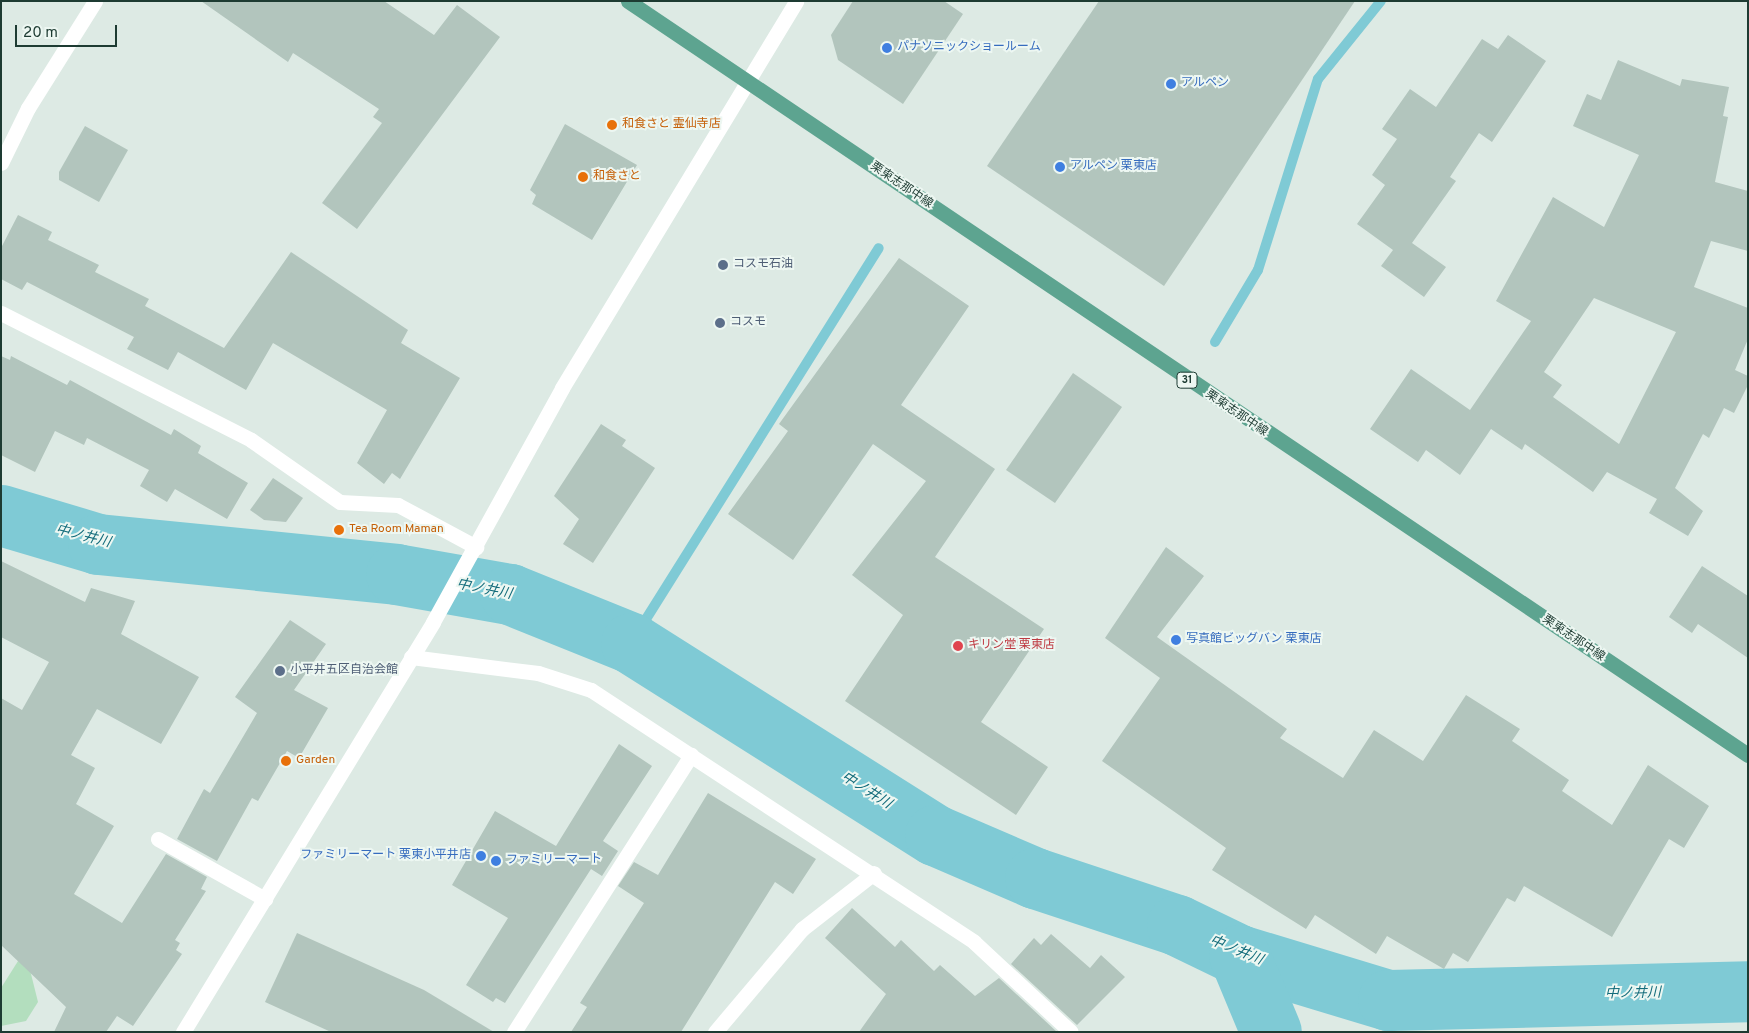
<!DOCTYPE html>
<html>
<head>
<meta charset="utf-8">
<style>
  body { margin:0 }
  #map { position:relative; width:1749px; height:1033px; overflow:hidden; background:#ddeae4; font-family:Overpass,"Noto Sans JP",sans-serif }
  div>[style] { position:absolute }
  .green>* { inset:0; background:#b3debe }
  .stream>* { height:10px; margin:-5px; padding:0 5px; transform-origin:5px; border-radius:5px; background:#7fcad5 }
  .river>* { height:61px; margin:-30.5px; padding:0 30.5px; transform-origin:30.5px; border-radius:30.5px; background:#7fcad5 }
  .building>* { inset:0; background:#b2c5bd }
  .minor>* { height:15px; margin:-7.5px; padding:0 7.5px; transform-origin:7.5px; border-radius:7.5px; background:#fff }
  .tertiary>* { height:15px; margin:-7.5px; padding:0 7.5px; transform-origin:7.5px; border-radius:7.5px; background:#fff }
  .primary>* { height:15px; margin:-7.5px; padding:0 7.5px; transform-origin:7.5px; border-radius:7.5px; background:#5da490 }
  .dots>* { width:14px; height:14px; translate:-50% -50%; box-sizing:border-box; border:2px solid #edf7f2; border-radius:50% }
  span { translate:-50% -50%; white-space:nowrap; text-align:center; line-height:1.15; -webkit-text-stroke:4px #edf7f2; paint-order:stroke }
  .shield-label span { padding:1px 4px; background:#edf7f2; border:1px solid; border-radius:4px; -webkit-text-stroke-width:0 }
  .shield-label { font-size:11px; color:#1d3b32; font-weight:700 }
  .shop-label { font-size:12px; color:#366cbe }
  .left { translate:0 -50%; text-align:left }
  .right { translate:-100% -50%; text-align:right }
  .food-label { font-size:12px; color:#c56008 }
  .street-label { font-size:12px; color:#1d3b32 }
  .service-label { font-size:12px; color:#4e5e75 }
  .health-label { font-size:12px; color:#be3a42 }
  .water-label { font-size:14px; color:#136c7b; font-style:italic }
  .frame { position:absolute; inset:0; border:2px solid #1d3b32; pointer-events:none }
  .scale { position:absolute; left:15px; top:25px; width:102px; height:22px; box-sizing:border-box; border:2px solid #1d3b32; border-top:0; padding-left:6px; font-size:15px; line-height:18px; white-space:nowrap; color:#1d3b32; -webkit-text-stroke:4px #edf7f2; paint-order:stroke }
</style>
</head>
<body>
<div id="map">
  <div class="green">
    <div style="clip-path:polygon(25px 950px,38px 1002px,26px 1021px,1px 1026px,1px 988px)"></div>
  </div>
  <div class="stream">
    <div style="left:1215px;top:342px;width:84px;rotate:-59.2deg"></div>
    <div style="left:1258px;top:270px;width:200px;rotate:-72.6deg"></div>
    <div style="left:1318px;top:79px;width:100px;rotate:-51.1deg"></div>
    <div style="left:631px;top:643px;width:466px;rotate:-57.9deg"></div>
  </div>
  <div class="river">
    <div style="left:1px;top:515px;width:101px;rotate:16.6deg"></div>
    <div style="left:98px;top:544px;width:300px;rotate:5.7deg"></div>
    <div style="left:396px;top:574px;width:116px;rotate:10deg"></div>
    <div style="left:510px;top:594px;width:131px;rotate:22deg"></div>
    <div style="left:631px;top:643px;width:360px;rotate:32.3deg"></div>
    <div style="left:935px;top:835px;width:109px;rotate:23.3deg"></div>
    <div style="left:1035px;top:878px;width:150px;rotate:18.3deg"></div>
    <div style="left:1177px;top:925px;width:69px;rotate:25.8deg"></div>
    <div style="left:1239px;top:955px;width:156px;rotate:16.8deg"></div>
    <div style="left:1388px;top:1000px;width:360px;rotate:-1.4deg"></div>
    <div style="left:1239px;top:955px;width:83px;rotate:67.4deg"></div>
  </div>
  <div class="building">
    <div style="clip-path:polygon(201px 1px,384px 1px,434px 35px,457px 5px,500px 37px,357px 229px,322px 203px,382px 123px,373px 117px,379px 109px,293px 53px,288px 62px)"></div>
    <div style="clip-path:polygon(853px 1px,944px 1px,963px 14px,903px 104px,838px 60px,831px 35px)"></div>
    <div style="clip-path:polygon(1099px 1px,1355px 1px,1164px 286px,987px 166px)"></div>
    <div style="clip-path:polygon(1508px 35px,1546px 61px,1492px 142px,1479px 133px,1450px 177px,1456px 181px,1412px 243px,1446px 267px,1424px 297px,1381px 266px,1393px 250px,1357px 224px,1385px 185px,1372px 175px,1397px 139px,1382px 129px,1410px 89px,1436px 107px,1482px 39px,1498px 49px)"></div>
    <div style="clip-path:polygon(evenodd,1618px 60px,1680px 86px,1682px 79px,1729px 87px,1723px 116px,1728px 117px,1715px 182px,1748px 191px,1748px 251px,1711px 241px,1694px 287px,1748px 308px,1748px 339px,1735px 370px,1748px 376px,1748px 385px,1734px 413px,1724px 408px,1709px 438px,1703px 434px,1675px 488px,1703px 511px,1688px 536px,1649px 513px,1657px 499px,1607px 472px,1593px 492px,1525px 444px,1522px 450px,1491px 429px,1460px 475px,1426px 450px,1418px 462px,1370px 429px,1411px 369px,1470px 410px,1531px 321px,1496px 301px,1553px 197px,1604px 227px,1639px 155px,1573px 126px,1587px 94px,1601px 100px,1618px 60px,1594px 298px,1676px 332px,1619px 444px,1553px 397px,1562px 385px,1544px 372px,1594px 298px)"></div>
    <div style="clip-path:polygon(565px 124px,637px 165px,592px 240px,532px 204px,536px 195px,530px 190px)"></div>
    <div style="clip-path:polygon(85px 126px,128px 150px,99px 202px,59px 180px,59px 172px)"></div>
    <div style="clip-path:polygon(18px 215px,52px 232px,48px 240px,99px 265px,95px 272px,149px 299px,145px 306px,224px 348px,291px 252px,408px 330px,401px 343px,460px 378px,400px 479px,392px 473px,384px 484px,357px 463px,387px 410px,273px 343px,246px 390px,178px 352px,168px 370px,127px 349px,134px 337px,27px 282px,22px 290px,1px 279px,1px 248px)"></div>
    <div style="clip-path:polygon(899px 258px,969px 306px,901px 405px,995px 469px,935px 557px,1044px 629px,981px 722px,1048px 767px,1016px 815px,845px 701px,903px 615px,852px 575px,926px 481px,873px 444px,793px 560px,728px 514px,788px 431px,779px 424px)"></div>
    <div style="clip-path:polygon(1px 356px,10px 360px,11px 356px,67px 385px,70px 380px,171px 435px,174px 429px,201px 446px,198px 453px,248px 483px,227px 519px,175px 489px,167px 502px,140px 486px,149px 470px,87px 438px,84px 445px,55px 431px,35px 472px,1px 455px)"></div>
    <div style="clip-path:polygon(1073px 373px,1122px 407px,1055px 503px,1006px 470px)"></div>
    <div style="clip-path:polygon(601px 424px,626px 440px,622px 446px,655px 468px,593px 563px,563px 544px,579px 519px,554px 496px)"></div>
    <div style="clip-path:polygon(273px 478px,303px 498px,286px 522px,264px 520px,250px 510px)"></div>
    <div style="clip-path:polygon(1166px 547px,1204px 576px,1157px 637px,1287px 729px,1280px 738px,1343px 778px,1374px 730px,1423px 761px,1466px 695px,1520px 729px,1512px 741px,1569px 780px,1562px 791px,1612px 825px,1648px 765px,1709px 806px,1684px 848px,1669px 839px,1612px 937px,1524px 886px,1515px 902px,1507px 898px,1468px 962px,1453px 953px,1444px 969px,1387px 936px,1376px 954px,1315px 915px,1306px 929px,1212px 870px,1226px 848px,1102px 761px,1160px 678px,1105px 638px)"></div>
    <div style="clip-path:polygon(1px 561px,85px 602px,91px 588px,135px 601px,121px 634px,199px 677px,161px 744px,97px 709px,71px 755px,95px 768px,76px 804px,114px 826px,74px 894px,122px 923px,166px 854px,207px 877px,201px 889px,206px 891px,175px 940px,180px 943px,176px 950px,182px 954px,133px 1026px,117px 1016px,106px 1032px,54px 1032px,66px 1007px,1px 945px,1px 698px,22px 710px,49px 662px,1px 637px)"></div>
    <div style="clip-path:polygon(1702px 566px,1748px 596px,1748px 658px,1698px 624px,1692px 633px,1669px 617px)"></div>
    <div style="clip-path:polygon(290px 620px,326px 644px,294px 690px,328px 708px,299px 758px,287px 751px,258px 801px,252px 798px,217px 861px,177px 839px,204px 789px,210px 793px,257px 713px,235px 697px)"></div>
    <div style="clip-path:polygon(619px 744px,652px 766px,603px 841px,618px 851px,602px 876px,591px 869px,505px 1003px,496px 998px,493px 1002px,466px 985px,508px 918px,452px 885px,495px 811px,556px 846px)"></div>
    <div style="clip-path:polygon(708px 793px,816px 859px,793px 894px,775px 882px,681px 1032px,571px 1032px,587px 1007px,580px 1003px,644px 903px,618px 886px,634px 862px,658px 875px)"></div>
    <div style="clip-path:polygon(852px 908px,895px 947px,901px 940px,934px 971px,940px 965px,975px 996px,999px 978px,1057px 1032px,859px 1032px,886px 994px,825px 938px)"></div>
    <div style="clip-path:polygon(297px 933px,424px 990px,494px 1032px,331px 1032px,265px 1002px)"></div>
    <div style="clip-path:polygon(1051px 934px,1090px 968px,1101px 955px,1125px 977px,1077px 1025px,1011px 964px,1034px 938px,1041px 945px)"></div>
  </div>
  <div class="minor">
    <div style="left:1px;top:163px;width:61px;rotate:-63.9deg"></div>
    <div style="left:28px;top:108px;width:126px;rotate:-57.9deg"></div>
    <div style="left:1px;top:313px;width:280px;rotate:26.9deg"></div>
    <div style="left:251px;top:440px;width:108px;rotate:34.9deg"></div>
    <div style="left:340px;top:502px;width:58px;rotate:3deg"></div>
    <div style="left:398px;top:505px;width:89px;rotate:28.3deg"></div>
    <div style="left:411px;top:657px;width:128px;rotate:7.2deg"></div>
    <div style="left:538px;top:673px;width:56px;rotate:17.8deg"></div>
    <div style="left:591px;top:690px;width:458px;rotate:33.3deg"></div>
    <div style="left:974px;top:942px;width:132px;rotate:42.9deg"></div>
    <div style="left:158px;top:839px;width:123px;rotate:29.3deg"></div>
    <div style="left:514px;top:1032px;width:329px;rotate:-57.4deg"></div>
    <div style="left:715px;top:1032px;width:135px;rotate:-49.8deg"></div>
    <div style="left:802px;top:929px;width:91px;rotate:-37.9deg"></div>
  </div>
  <div class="tertiary">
    <div style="left:183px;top:1032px;width:480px;rotate:-58.6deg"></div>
    <div style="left:433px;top:622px;width:267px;rotate:-61.1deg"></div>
    <div style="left:562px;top:388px;width:452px;rotate:-58.8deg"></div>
  </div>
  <div class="primary">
    <div style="left:628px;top:1px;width:1350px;rotate:33.95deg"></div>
  </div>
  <div class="dots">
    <div style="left:887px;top:48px;background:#3f7fe0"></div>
    <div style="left:1171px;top:84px;background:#3f7fe0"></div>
    <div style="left:612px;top:125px;background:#e8710a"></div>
    <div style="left:1060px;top:167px;background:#3f7fe0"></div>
    <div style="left:583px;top:177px;background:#e8710a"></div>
    <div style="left:723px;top:265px;background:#5c6f8a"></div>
    <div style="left:720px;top:323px;background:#5c6f8a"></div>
    <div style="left:339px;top:530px;background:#e8710a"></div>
    <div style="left:1176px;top:640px;background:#3f7fe0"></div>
    <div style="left:958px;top:646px;background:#e0444e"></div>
    <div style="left:280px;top:671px;background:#5c6f8a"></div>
    <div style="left:286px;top:761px;background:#e8710a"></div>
    <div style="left:481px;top:856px;background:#3f7fe0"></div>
    <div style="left:496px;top:861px;background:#3f7fe0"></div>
  </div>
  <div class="shield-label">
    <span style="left:1187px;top:380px">31</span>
  </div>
  <div class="shop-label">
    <span class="left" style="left:897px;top:48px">パナソニックショールーム</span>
    <span class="left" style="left:1181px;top:84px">アルペン</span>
    <span class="left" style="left:1070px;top:167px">アルペン 栗東店</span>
    <span class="left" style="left:1186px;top:640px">写真館ビッグバン 栗東店</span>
    <span class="right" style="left:471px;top:856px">ファミリーマート 栗東小平井店</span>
    <span class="left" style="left:506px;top:861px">ファミリーマート</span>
  </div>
  <div class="food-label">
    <span class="left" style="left:622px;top:125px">和食さと 霊仙寺店</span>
    <span class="left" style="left:593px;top:177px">和食さと</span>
    <span class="left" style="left:349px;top:530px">Tea Room Maman</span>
    <span class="left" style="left:296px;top:761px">Garden</span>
  </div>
  <div class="street-label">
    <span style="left:901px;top:186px;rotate:34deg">栗東志那中線</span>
    <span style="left:1236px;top:414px;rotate:34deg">栗東志那中線</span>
    <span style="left:1573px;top:639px;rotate:34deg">栗東志那中線</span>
  </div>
  <div class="service-label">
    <span class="left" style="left:733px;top:265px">コスモ石油</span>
    <span class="left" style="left:730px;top:323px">コスモ</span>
    <span class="left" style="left:290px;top:671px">小平井五区自治会館</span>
  </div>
  <div class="health-label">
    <span class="left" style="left:968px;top:646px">キリン堂 栗東店</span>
  </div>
  <div class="water-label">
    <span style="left:83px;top:537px;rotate:14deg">中ノ井川</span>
    <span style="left:484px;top:590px;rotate:11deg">中ノ井川</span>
    <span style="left:866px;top:791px;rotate:32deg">中ノ井川</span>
    <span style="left:1236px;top:951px;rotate:22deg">中ノ井川</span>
    <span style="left:1633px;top:994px;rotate:-1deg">中ノ井川</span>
  </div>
  <div class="frame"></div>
  <div class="scale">20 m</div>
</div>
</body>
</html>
